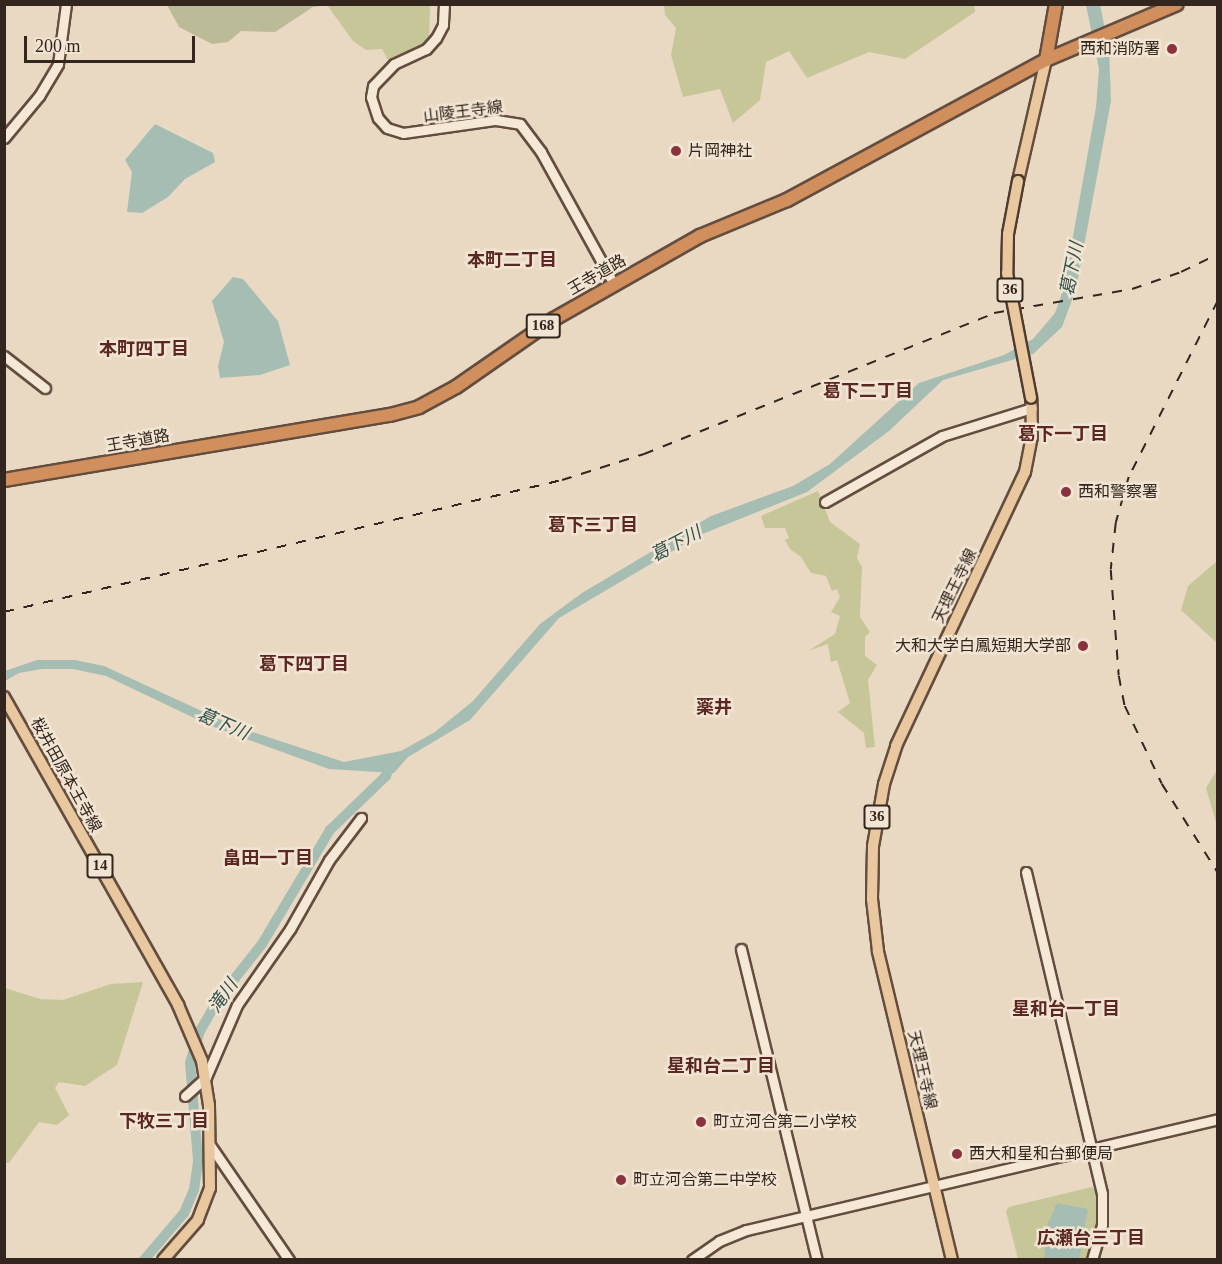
<!DOCTYPE html>
<html>
<head>
<meta charset="utf-8">
<style>
  body { margin:0 }
  #map { position:relative; width:1222px; height:1264px; overflow:hidden; background:#e9d9c3; font-family:"Times New Roman","Noto Sans JP",serif }
  div>[style] { position:absolute }
  .green>* { inset:0; background:#c6c699 }
  .cemetery>* { inset:0; background:#bbbb97 }
  .water>* { inset:0; background:#a5bdb3 }
  .river>* { height:10px; margin:-5px; padding:0 5px; transform-origin:5px; border-radius:5px; background:#a5bdb3 }
  .roads { filter:drop-shadow(2px 0 #634d3f) drop-shadow(-2px 0 #634d3f) drop-shadow(0 2px #634d3f) drop-shadow(0 -2px #634d3f) }
  .secondary>* { height:9px; margin:-4.5px; padding:0 4.5px; transform-origin:4.5px; border-radius:4.5px; background:#f5e8d6 }
  .primary>* { height:10px; margin:-5px; padding:0 5px; transform-origin:5px; border-radius:5px; background:#e9c89f }
  .highway>* { height:12px; margin:-6px; padding:0 6px; transform-origin:6px; border-radius:6px; background:#d08f5c }
  .rail>* { height:1.5px; margin-top:-0.75px; transform-origin:0; background:repeating-linear-gradient(90deg,#33261f 0 10px,transparent 0 20px) }
  .bridges { filter:drop-shadow(2px 0 #503b30) drop-shadow(-2px 0 #503b30) drop-shadow(0 2px #503b30) drop-shadow(0 -2px #503b30) }
  .primary-bridge>* { height:10px; margin:-5px; padding:0 5px; transform-origin:5px; border-radius:5px; background:#e9c89f }
  .dots>* { width:16px; height:16px; translate:-50% -50%; box-sizing:border-box; border:3px solid #f1e4d2; border-radius:50% }
  span { translate:-50% -50%; white-space:nowrap; text-align:center; line-height:1.15; -webkit-text-stroke:5px #f1e4d2; paint-order:stroke }
  .shield-label span { padding:2px 4px; background:#f1e4d2; border:2px solid; border-radius:4px; -webkit-text-stroke-width:0 }
  .shield-label { font-size:15px; color:#33261f; font-weight:700 }
  .poi-label { font-size:16px; color:#33261f }
  .right { translate:-100% -50%; text-align:right }
  .left { translate:0 -50%; text-align:left }
  .street-label { font-size:16px; color:#33261f }
  .neighbourhood-label { font-size:18px; color:#5b2722; font-weight:700 }
  .water-label { font-size:18px; color:#2f514b; font-style:italic }
  .frame { position:absolute; inset:0; border:6px solid #33261f; pointer-events:none }
  .scale { position:absolute; left:24px; top:36px; width:171px; height:27px; box-sizing:border-box; border:3px solid #33261f; border-top:0; padding-left:8px; font-size:18px; line-height:21px; white-space:nowrap; color:#33261f; -webkit-text-stroke:4px #f1e4d2; paint-order:stroke }
</style>
</head>
<body>
<div id="map">
  <div class="green">
    <div style="clip-path:polygon(974px 4px,975px 12px,905px 59px,869px 52px,807px 78px,789px 51px,766px 62px,760px 100px,733px 123px,720px 89px,683px 97px,671px 55px,676px 28px,665px 15px,664px 5px)"></div>
    <div style="clip-path:polygon(327px 5px,430px 5px,429px 42px,390px 64px,382px 49px,366px 50px,353px 41px)"></div>
    <div style="clip-path:polygon(818px 491px,830px 522px,860px 544px,857px 558px,862px 567px,860px 617px,870px 632px,865px 637px,865px 656px,877px 665px,868px 680px,875px 747px,866px 748px,864px 733px,838px 712px,850px 703px,837px 660px,831px 662px,828px 644px,808px 651px,835px 634px,840px 616px,831px 612px,840px 597px,837px 589px,832px 591px,826px 576px,811px 573px,801px 557px,790px 549px,785px 540px,789px 538px,785px 528px,765px 528px,761px 516px)"></div>
    <div style="clip-path:polygon(1217px 561px,1217px 643px,1181px 610px,1188px 586px)"></div>
    <div style="clip-path:polygon(1217px 770px,1217px 826px,1206px 788px)"></div>
    <div style="clip-path:polygon(143px 982px,117px 1065px,85px 1086px,59px 1082px,55px 1088px,69px 1115px,57px 1125px,39px 1122px,9px 1163px,5px 1163px,5px 988px,40px 999px,63px 1000px,111px 984px)"></div>
    <div style="clip-path:polygon(1092px 1187px,1097px 1192px,1099px 1214px,1087px 1259px,1018px 1259px,1006px 1211px,1009px 1207px)"></div>
  </div>
  <div class="cemetery">
    <div style="clip-path:polygon(167px 5px,167px 4px,328px 5px,313px 7px,275px 32px,241px 31px,228px 42px,212px 44px,179px 27px)"></div>
  </div>
  <div class="water">
    <div style="clip-path:polygon(1086px 5px,1100px 5px,1109px 48px,1111px 101px,1076px 289px,1062px 327px,1033px 354px,943px 380px,889px 431px,807px 492px,700px 535px,559px 618px,470px 720px,408px 757px,394px 773px,329px 769px,211px 726px,106px 676px,73px 669px,42px 669px,19px 673px,5px 681px,5px 671px,37px 660px,75px 660px,104px 666px,234px 726px,344px 762px,401px 751px,435px 732px,473px 701px,540px 624px,582px 593px,711px 516px,793px 486px,830px 464px,919px 383px,1004px 355px,1033px 339px,1055px 313px,1064px 287px,1096px 107px,1099px 69px)"></div>
    <div style="clip-path:polygon(155px 124px,213px 153px,215px 162px,185px 179px,168px 197px,142px 213px,127px 212px,132px 172px,125px 160px)"></div>
    <div style="clip-path:polygon(233px 277px,243px 279px,278px 321px,290px 365px,260px 375px,220px 378px,218px 366px,224px 342px,212px 301px)"></div>
    <div style="clip-path:polygon(1057px 1203px,1088px 1209px,1079px 1259px,1044px 1259px,1048px 1223px)"></div>
  </div>
  <div class="river">
    <div style="left:144px;top:1260px;width:62px;rotate:-49.6deg"></div>
    <div style="left:184px;top:1213px;width:25px;rotate:-67deg"></div>
    <div style="left:194px;top:1190px;width:30px;rotate:-82deg"></div>
    <div style="left:198px;top:1160px;width:97px;rotate:-94.7deg"></div>
    <div style="left:190px;top:1063px;width:34px;rotate:-73deg"></div>
    <div style="left:200px;top:1031px;width:39px;rotate:-60deg"></div>
    <div style="left:220px;top:997px;width:68px;rotate:-51.6deg"></div>
    <div style="left:262px;top:944px;width:133px;rotate:-59.2deg"></div>
    <div style="left:330px;top:830px;width:78px;rotate:-44deg"></div>
    <div style="left:386px;top:776px;width:14px;rotate:-69deg"></div>
  </div>
  <div class="roads">
    <div class="secondary">
      <div style="left:444px;top:4px;width:21px;rotate:93deg"></div>
      <div style="left:443px;top:25px;width:15px;rotate:118deg"></div>
      <div style="left:436px;top:38px;width:15px;rotate:132deg"></div>
      <div style="left:426px;top:49px;width:35px;rotate:155deg"></div>
      <div style="left:394px;top:64px;width:30px;rotate:134deg"></div>
      <div style="left:373px;top:86px;width:11px;rotate:100deg"></div>
      <div style="left:371px;top:97px;width:22px;rotate:72deg"></div>
      <div style="left:378px;top:118px;width:13px;rotate:48deg"></div>
      <div style="left:387px;top:128px;width:17px;rotate:17deg"></div>
      <div style="left:403px;top:133px;width:94px;rotate:-8deg"></div>
      <div style="left:496px;top:120px;width:24px;rotate:9deg"></div>
      <div style="left:520px;top:124px;width:35px;rotate:53deg"></div>
      <div style="left:541px;top:152px;width:151px;rotate:61.1deg"></div>
      <div style="left:4px;top:138px;width:55px;rotate:-50.2deg"></div>
      <div style="left:39px;top:96px;width:37px;rotate:-59deg"></div>
      <div style="left:58px;top:64px;width:61px;rotate:-82.4deg"></div>
      <div style="left:4px;top:356px;width:52px;rotate:38deg"></div>
      <div style="left:825px;top:502px;width:134px;rotate:-29.4deg"></div>
      <div style="left:942px;top:436px;width:94px;rotate:-17.3deg"></div>
      <div style="left:1026px;top:872px;width:331px;rotate:76.7deg"></div>
      <div style="left:1102px;top:1194px;width:31px;rotate:90deg"></div>
      <div style="left:1102px;top:1225px;width:36px;rotate:106deg"></div>
      <div style="left:741px;top:949px;width:320px;rotate:76.3deg"></div>
      <div style="left:185px;top:1096px;width:28px;rotate:-42deg"></div>
      <div style="left:206px;top:1077px;width:78px;rotate:-66.7deg"></div>
      <div style="left:237px;top:1005px;width:93px;rotate:-55.1deg"></div>
      <div style="left:290px;top:929px;width:79px;rotate:-60.5deg"></div>
      <div style="left:329px;top:860px;width:53px;rotate:-52.7deg"></div>
      <div style="left:210px;top:1145px;width:140px;rotate:55.5deg"></div>
      <div style="left:692px;top:1260px;width:33px;rotate:-35deg"></div>
      <div style="left:719px;top:1241px;width:29px;rotate:-22deg"></div>
      <div style="left:746px;top:1230px;width:485px;rotate:-13.2deg"></div>
    </div>
    <div class="primary">
      <div style="left:1018px;top:181px;width:124px;rotate:-77deg"></div>
      <div style="left:4px;top:697px;width:354px;rotate:60.5deg"></div>
      <div style="left:178px;top:1005px;width:61px;rotate:66.8deg"></div>
      <div style="left:202px;top:1061px;width:45px;rotate:81deg"></div>
      <div style="left:209px;top:1105px;width:83px;rotate:89.3deg"></div>
      <div style="left:210px;top:1188px;width:34px;rotate:111deg"></div>
      <div style="left:198px;top:1220px;width:53px;rotate:131.2deg"></div>
      <div style="left:952px;top:1260px;width:318px;rotate:-103.5deg"></div>
      <div style="left:878px;top:951px;width:52px;rotate:-96.6deg"></div>
      <div style="left:872px;top:899px;width:53px;rotate:-88.9deg"></div>
      <div style="left:873px;top:846px;width:63px;rotate:-79.9deg"></div>
      <div style="left:884px;top:784px;width:40px;rotate:-72deg"></div>
      <div style="left:896px;top:746px;width:303px;rotate:-64.8deg"></div>
      <div style="left:1025px;top:472px;width:36px;rotate:-79deg"></div>
      <div style="left:1032px;top:437px;width:39px;rotate:-91deg"></div>
    </div>
    <div class="highway">
      <div style="left:1046px;top:60px;width:57px;rotate:-79.9deg"></div>
      <div style="left:4px;top:480px;width:391px;rotate:-9.6deg"></div>
      <div style="left:390px;top:415px;width:30px;rotate:-15deg"></div>
      <div style="left:419px;top:407px;width:42px;rotate:-28.4deg"></div>
      <div style="left:456px;top:387px;width:119px;rotate:-34.8deg"></div>
      <div style="left:554px;top:319px;width:168px;rotate:-29.6deg"></div>
      <div style="left:700px;top:236px;width:94px;rotate:-22.5deg"></div>
      <div style="left:787px;top:200px;width:294px;rotate:-28.4deg"></div>
      <div style="left:1046px;top:60px;width:142px;rotate:-23.1deg"></div>
    </div>
  </div>
  <div class="rail">
    <div style="left:1218px;top:301px;width:197px;rotate:116.8deg"></div>
    <div style="left:1129px;top:477px;width:48px;rotate:105.8deg"></div>
    <div style="left:1116px;top:523px;width:47px;rotate:96.1deg"></div>
    <div style="left:1111px;top:570px;width:106px;rotate:85.7deg"></div>
    <div style="left:1119px;top:676px;width:31px;rotate:79deg"></div>
    <div style="left:1125px;top:706px;width:86px;rotate:64.6deg"></div>
    <div style="left:1162px;top:784px;width:105px;rotate:57.8deg"></div>
    <div style="left:4px;top:612px;width:573px;rotate:-13.31deg"></div>
    <div style="left:562px;top:480px;width:86px;rotate:-17.6deg"></div>
    <div style="left:644px;top:454px;width:377px;rotate:-21.9deg"></div>
    <div style="left:994px;top:313px;width:140px;rotate:-9.9deg"></div>
    <div style="left:1132px;top:289px;width:52px;rotate:-19.1deg"></div>
    <div style="left:1181px;top:272px;width:41px;rotate:-25.9deg"></div>
  </div>
  <div class="bridges">
    <div class="primary-bridge">
      <div style="left:1018px;top:181px;width:54px;rotate:100.7deg"></div>
      <div style="left:1008px;top:234px;width:39px;rotate:91deg"></div>
      <div style="left:1007px;top:273px;width:127px;rotate:79.1deg"></div>
    </div>
  </div>
  <div class="dots">
    <div style="left:1172px;top:49px;background:#8a323e"></div>
    <div style="left:676px;top:151px;background:#8a323e"></div>
    <div style="left:1066px;top:492px;background:#8a323e"></div>
    <div style="left:1083px;top:646px;background:#8a323e"></div>
    <div style="left:701px;top:1122px;background:#8a323e"></div>
    <div style="left:957px;top:1154px;background:#8a323e"></div>
    <div style="left:621px;top:1180px;background:#8a323e"></div>
  </div>
  <div class="shield-label">
    <span style="left:1010px;top:290px">36</span>
    <span style="left:543px;top:326px">168</span>
    <span style="left:877px;top:817px">36</span>
    <span style="left:100px;top:866px">14</span>
  </div>
  <div class="poi-label">
    <span class="right" style="left:1160px;top:49px">西和消防署</span>
    <span class="left" style="left:688px;top:151px">片岡神社</span>
    <span class="left" style="left:1078px;top:492px">西和警察署</span>
    <span class="right" style="left:1071px;top:646px">大和大学白鳳短期大学部</span>
    <span class="left" style="left:713px;top:1122px">町立河合第二小学校</span>
    <span class="left" style="left:969px;top:1154px">西大和星和台郵便局</span>
    <span class="left" style="left:633px;top:1180px">町立河合第二中学校</span>
  </div>
  <div class="street-label">
    <span style="left:463px;top:112px;rotate:-7deg">山陵王寺線</span>
    <span style="left:597px;top:275px;rotate:-30deg">王寺道路</span>
    <span style="left:138px;top:441px;rotate:-10deg">王寺道路</span>
    <span style="left:955px;top:586px;rotate:-64deg">天理王寺線</span>
    <span style="left:66px;top:775px;rotate:61deg">桜井田原本王寺線</span>
    <span style="left:922px;top:1070px;rotate:77deg">天理王寺線</span>
  </div>
  <div class="neighbourhood-label">
    <span style="left:512px;top:260px">本町二丁目</span>
    <span style="left:144px;top:349px">本町四丁目</span>
    <span style="left:868px;top:391px">葛下二丁目</span>
    <span style="left:1063px;top:434px">葛下一丁目</span>
    <span style="left:593px;top:525px">葛下三丁目</span>
    <span style="left:304px;top:664px">葛下四丁目</span>
    <span style="left:714px;top:707px">薬井</span>
    <span style="left:268px;top:858px">畠田一丁目</span>
    <span style="left:1066px;top:1009px">星和台一丁目</span>
    <span style="left:721px;top:1066px">星和台二丁目</span>
    <span style="left:164px;top:1121px">下牧三丁目</span>
    <span style="left:1091px;top:1238px">広瀬台三丁目</span>
  </div>
  <div class="water-label">
    <span style="left:1072px;top:269px;rotate:-79deg">葛下川</span>
    <span style="left:676px;top:544px;rotate:-28deg">葛下川</span>
    <span style="left:223px;top:724px;rotate:23deg">葛下川</span>
    <span style="left:223px;top:996px;rotate:-55deg">滝川</span>
  </div>
  <div class="frame"></div>
  <div class="scale">200 m</div>
</div>
</body>
</html>
